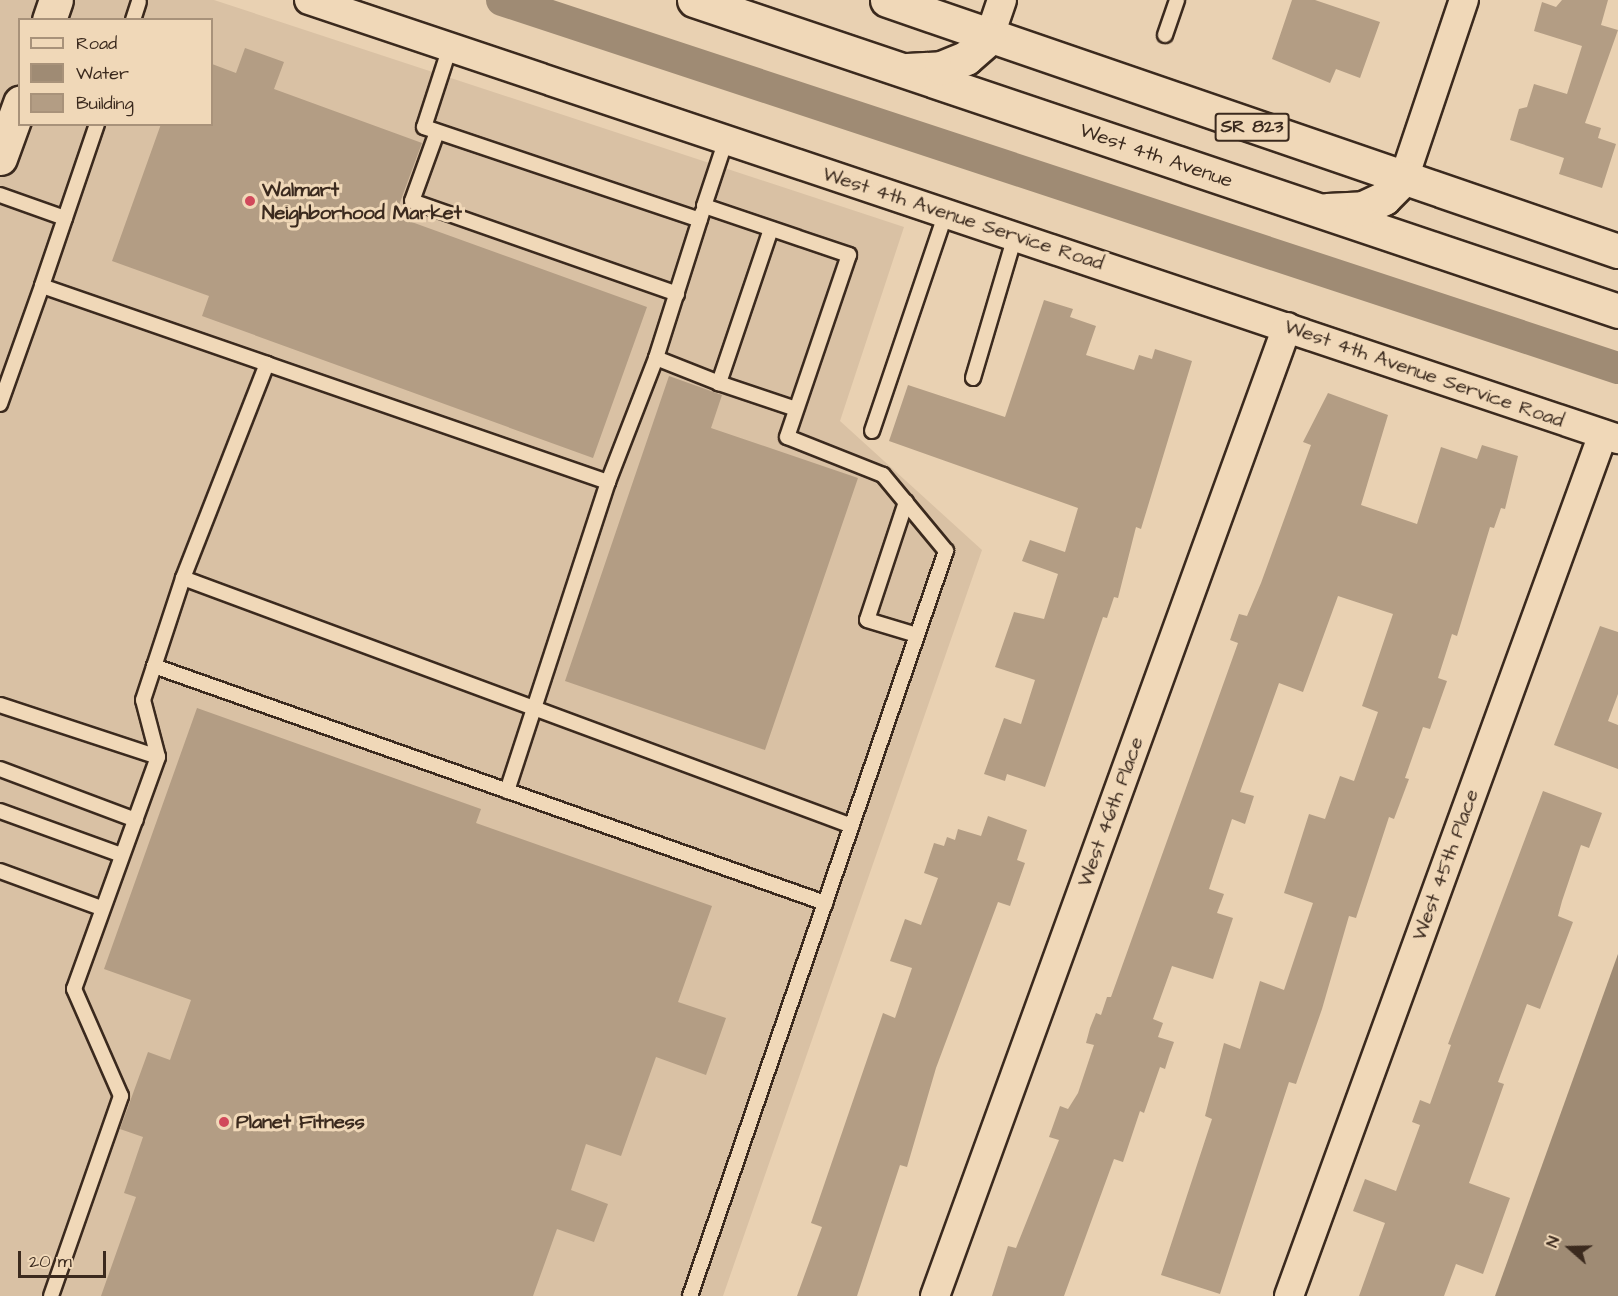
<!DOCTYPE html>
<html>
<head>
<meta charset="utf-8">
<style>
  body { margin:0 }
  #map { position:relative; width:1618px; height:1296px; overflow:hidden; background:#e9d1b2; font-family:"Architects Daughter",sans-serif }
  div>[style] { position:absolute }
  .built>* { inset:0; background:#d9c1a4 }
  .water>* { inset:0; background:#9f8b74 }
  .canal>* { height:32px; margin:-16px; padding:0 16px; transform-origin:16px; border-radius:16px; background:#9f8b74 }
  .building>* { inset:0; background:#b39d84 }
  .roads { filter:drop-shadow(2px 0 #3b2a1e) drop-shadow(-2px 0 #3b2a1e) drop-shadow(0 2px #3b2a1e) drop-shadow(0 -2px #3b2a1e) }
  .service>* { height:14px; margin:-7px; padding:0 7px; transform-origin:7px; border-radius:7px; background:#f0d8b8 }
  .minor>* { height:28px; margin:-14px; padding:0 14px; transform-origin:14px; border-radius:14px; background:#f0d8b8 }
  .primary>* { height:33px; margin:-16.5px; padding:0 16.5px; transform-origin:16.5px; border-radius:16.5px; background:#f0d8b8 }
  .dots>* { width:16px; height:16px; translate:-50% -50%; box-sizing:border-box; border:3px solid #f0d8b8; border-radius:50% }
  span { translate:-50% -50%; white-space:nowrap; text-align:center; line-height:1.15; -webkit-text-stroke:6px #f0d8b8; paint-order:stroke }
  .shield-label span { padding:2px 4px; background:#f0d8b8; border:2px solid; border-radius:4px; -webkit-text-stroke-width:0 }
  .shield-label { font-size:18px; color:#3b2a1e; font-weight:700 }
  .street-label { font-size:20px; color:#3b2a1e }
  .poi-label { font-size:20px; color:#3b2a1e; font-weight:700 }
  .left { translate:0 -50%; text-align:left }
  .legend { position:absolute; left:18px; top:18px; width:195px; height:108px; box-sizing:border-box; background:#f0d8b8; border:2px solid #a8927a; margin:0; padding:8px 10px; list-style:none; font-size:18px; color:#3b2a1e }
  .legend li { display:flex; align-items:center; gap:12px; height:30px }
  .legend b { width:30px; border:2px solid #a8927a }
  .north { position:absolute; left:1540px; top:1218px; width:60px; height:60px; -webkit-text-stroke:4px #f0d8b8; paint-order:stroke; rotate:290deg; font-size:16px; font-weight:700; line-height:24px; text-align:center; color:#3b2a1e }
  .north::after { content:''; display:block; margin:auto; width:21px; height:27px; background:#3b2a1e; clip-path:polygon(50% 0,100% 100%,50% 72%,0 100%) }
  .scale { position:absolute; left:18px; top:1251px; width:88px; height:27px; box-sizing:border-box; border:3px solid #3b2a1e; border-top:0; padding-left:8px; font-size:18px; line-height:21px; white-space:nowrap; color:#3b2a1e; -webkit-text-stroke:4px #f0d8b8; paint-order:stroke }
</style>
</head>
<body>
<div id="map">
  <div class="built">
    <div style="clip-path:polygon(evenodd,0 0,214px 0,904px 227px,840px 421px,982px 550px,723px 1296px,0 1296px,0 0,20px 20px,212px 20px,212px 124px,20px 124px,20px 20px)"></div>
  </div>
  <div class="water">
    <div style="clip-path:polygon(1618px 954px,1618px 1296px,1495px 1296px)"></div>
  </div>
  <div class="canal">
    <div style="left:502px;top:0;width:1175px;rotate:18.25deg"></div>
  </div>
  <div class="building">
    <div style="clip-path:polygon(1292px 0,1315px 0,1380px 22px,1360px 78px,1336px 69px,1330px 83px,1272px 59px)"></div>
    <div style="clip-path:polygon(1562px 0,1608px 0,1601px 25px,1618px 30px,1585px 123px,1601px 128px,1598px 138px,1616px 144px,1602px 188px,1559px 174px,1564px 158px,1510px 140px,1519px 109px,1527px 107px,1534px 84px,1567px 94px,1582px 46px,1534px 31px,1542px 2px,1556px 7px)"></div>
    <div style="clip-path:polygon(245px 48px,284px 62px,274px 89px,422px 143px,395px 216px,647px 307px,593px 458px,202px 316px,209px 296px,112px 261px,161px 124px,212px 124px,212px 64px,236px 73px)"></div>
    <div style="clip-path:polygon(1044px 300px,1073px 309px,1070px 317px,1096px 326px,1086px 355px,1134px 370px,1139px 355px,1152px 359px,1155px 349px,1192px 361px,1141px 529px,1136px 527px,1118px 598px,1114px 597px,1107px 618px,1103px 617px,1045px 787px,1007px 774px,1005px 781px,984px 774px,1004px 718px,1021px 724px,1035px 680px,995px 667px,1014px 612px,1044px 619px,1058px 574px,1022px 561px,1030px 540px,1065px 552px,1078px 508px,889px 441px,908px 385px,1005px 417px)"></div>
    <div style="clip-path:polygon(669px 376px,722px 395px,711px 428px,858px 478px,765px 750px,565px 681px)"></div>
    <div style="clip-path:polygon(1328px 393px,1388px 415px,1361px 505px,1417px 524px,1441px 447px,1477px 459px,1482px 445px,1518px 456px,1505px 509px,1501px 508px,1494px 528px,1490px 527px,1457px 636px,1452px 634px,1438px 678px,1447px 681px,1430px 729px,1423px 727px,1405px 778px,1409px 779px,1394px 819px,1389px 817px,1356px 918px,1349px 916px,1322px 1009px,1296px 1084px,1289px 1082px,1220px 1294px,1161px 1275px,1212px 1119px,1205px 1116px,1224px 1043px,1240px 1049px,1260px 981px,1284px 990px,1313px 903px,1284px 893px,1309px 814px,1325px 819px,1340px 776px,1354px 781px,1378px 712px,1362px 706px,1393px 614px,1338px 596px,1303px 692px,1279px 683px,1240px 792px,1254px 796px,1245px 824px,1232px 819px,1209px 889px,1224px 894px,1217px 913px,1233px 918px,1213px 979px,1172px 966px,1153px 1019px,1163px 1023px,1158px 1037px,1174px 1042px,1169px 1056px,1165px 1069px,1160px 1067px,1144px 1113px,1140px 1111px,1123px 1162px,1114px 1159px,1064px 1296px,992px 1296px,1008px 1246px,1016px 1248px,1059px 1140px,1049px 1137px,1060px 1106px,1068px 1109px,1078px 1093px,1094px 1045px,1086px 1043px,1090px 1028px,1096px 1013px,1101px 1015px,1107px 997px,1111px 997px,1238px 643px,1230px 640px,1239px 614px,1247px 616px,1261px 583px,1311px 445px,1303px 442px)"></div>
    <div style="clip-path:polygon(1600px 626px,1618px 632px,1618px 694px,1608px 721px,1618px 725px,1618px 769px,1554px 745px)"></div>
    <div style="clip-path:polygon(197px 708px,481px 809px,476px 823px,712px 906px,678px 1002px,726px 1018px,706px 1075px,656px 1057px,621px 1156px,586px 1144px,571px 1190px,608px 1204px,594px 1242px,557px 1229px,533px 1296px,101px 1296px,136px 1197px,124px 1193px,143px 1137px,120px 1129px,148px 1052px,170px 1060px,191px 1000px,104px 969px)"></div>
    <div style="clip-path:polygon(1543px 791px,1602px 813px,1589px 848px,1581px 845px,1562px 901px,1558px 916px,1573px 922px,1540px 1009px,1527px 1004px,1498px 1082px,1504px 1084px,1469px 1183px,1510px 1198px,1483px 1274px,1456px 1264px,1444px 1296px,1359px 1296px,1385px 1223px,1353px 1211px,1365px 1179px,1396px 1191px,1420px 1125px,1412px 1122px,1420px 1100px,1430px 1104px,1451px 1045px,1448px 1044px)"></div>
    <div style="clip-path:polygon(988px 816px,1027px 830px,1017px 860px,1025px 863px,1010px 906px,998px 902px,936px 1068px,907px 1167px,900px 1165px,857px 1296px,797px 1296px,822px 1227px,811px 1223px,883px 1013px,895px 1018px,912px 968px,890px 961px,905px 919px,921px 925px,938px 878px,924px 873px,934px 843px,944px 846px,947px 837px,955px 840px,958px 829px,981px 836px)"></div>
  </div>
  <div class="roads">
    <div class="service">
      <div style="left:133px;top:20px;width:19px;rotate:-72deg"></div>
      <div style="left:1165px;top:35px;width:37px;rotate:-71deg"></div>
      <div style="left:450px;top:47px;width:84px;rotate:108deg"></div>
      <div style="left:424px;top:127px;width:291px;rotate:18.6deg"></div>
      <div style="left:97px;top:124px;width:171px;rotate:108.8deg"></div>
      <div style="left:42px;top:286px;width:238px;rotate:19.1deg"></div>
      <div style="left:437px;top:132px;width:73px;rotate:109.9deg"></div>
      <div style="left:412px;top:201px;width:281px;rotate:19.3deg"></div>
      <div style="left:0;top:195px;width:69px;rotate:19.5deg"></div>
      <div style="left:702px;top:213px;width:152px;rotate:107.6deg"></div>
      <div style="left:656px;top:358px;width:68px;rotate:21.6deg"></div>
      <div style="left:771px;top:229px;width:163px;rotate:108.7deg"></div>
      <div style="left:719px;top:383px;width:81px;rotate:18.7deg"></div>
      <div style="left:973px;top:378px;width:148px;rotate:-73.5deg"></div>
      <div style="left:0;top:404px;width:125px;rotate:-70.4deg"></div>
      <div style="left:872px;top:431px;width:230px;rotate:-71.3deg"></div>
      <div style="left:906px;top:502px;width:124px;rotate:108.3deg"></div>
      <div style="left:867px;top:620px;width:52px;rotate:16.7deg"></div>
      <div style="left:183px;top:578px;width:230px;rotate:-68.6deg"></div>
      <div style="left:267px;top:364px;width:361px;rotate:19.1deg"></div>
      <div style="left:608px;top:482px;width:133px;rotate:-68.8deg"></div>
      <div style="left:154px;top:666px;width:712px;rotate:19.45deg"></div>
      <div style="left:0;top:705px;width:166px;rotate:18.2deg"></div>
      <div style="left:0;top:769px;width:145px;rotate:20.6deg"></div>
      <div style="left:507px;top:791px;width:325px;rotate:-71.9deg"></div>
      <div style="left:0;top:811px;width:127px;rotate:19.9deg"></div>
      <div style="left:0;top:871px;width:108px;rotate:20.1deg"></div>
      <div style="left:51px;top:1296px;width:212px;rotate:-70.7deg"></div>
      <div style="left:121px;top:1096px;width:117px;rotate:-113.7deg"></div>
      <div style="left:74px;top:989px;width:247px;rotate:-70.1deg"></div>
      <div style="left:158px;top:757px;width:59px;rotate:-104.7deg"></div>
      <div style="left:143px;top:700px;width:128px;rotate:-71.8deg"></div>
      <div style="left:183px;top:578px;width:713px;rotate:20.34deg"></div>
      <div style="left:690px;top:1296px;width:788px;rotate:-71.04deg"></div>
      <div style="left:946px;top:551px;width:99px;rotate:-129.7deg"></div>
      <div style="left:883px;top:475px;width:103px;rotate:-158.4deg"></div>
      <div style="left:787px;top:437px;width:192px;rotate:-71.2deg"></div>
      <div style="left:849px;top:255px;width:153px;rotate:-161.3deg"></div>
      <div style="left:704px;top:206px;width:70px;rotate:-71.6deg"></div>
    </div>
    <div class="minor">
      <div style="left:309px;top:0;width:1381px;rotate:18.54deg"></div>
      <div style="left:989px;top:38px;width:40px;rotate:-71.1deg"></div>
      <div style="left:1404px;top:178px;width:188px;rotate:-71.4deg"></div>
      <div style="left:935px;top:1296px;width:1031px;rotate:-70.04deg"></div>
      <div style="left:1289px;top:1296px;width:917px;rotate:-69.98deg"></div>
    </div>
    <div class="primary">
      <div style="left:694px;top:0;width:975px;rotate:18.6deg"></div>
      <div style="left:887px;top:0;width:773px;rotate:18.95deg"></div>
      <div style="left:49px;top:20px;width:21px;rotate:-71deg"></div>
      <div style="left:907px;top:70px;width:34px;rotate:-3deg"></div>
      <div style="left:941px;top:68px;width:27px;rotate:-22deg"></div>
      <div style="left:966px;top:58px;width:30px;rotate:-41deg"></div>
      <div style="left:0;top:158px;width:59px;rotate:-70deg"></div>
      <div style="left:1327px;top:210px;width:36px;rotate:-3deg"></div>
      <div style="left:1363px;top:208px;width:23px;rotate:-25deg"></div>
      <div style="left:1384px;top:198px;width:28px;rotate:-45deg"></div>
    </div>
  </div>
  <div class="dots">
    <div style="left:250px;top:201px;background:#d1495b"></div>
    <div style="left:224px;top:1122px;background:#d1495b"></div>
  </div>
  <div class="shield-label">
    <span style="left:1252px;top:127px">SR 823</span>
  </div>
  <div class="street-label">
    <span style="left:1156px;top:156px;rotate:19deg">West 4th Avenue</span>
    <span style="left:963px;top:219px;rotate:18deg">West 4th Avenue Service Road</span>
    <span style="left:1424px;top:374px;rotate:19deg">West 4th Avenue Service Road</span>
    <span style="left:1111px;top:812px;rotate:-70deg">West 46th Place</span>
    <span style="left:1446px;top:865px;rotate:-70deg">West 45th Place</span>
  </div>
  <div class="poi-label">
    <span class="left" style="left:262px;top:202px">Walmart<br>Neighborhood Market</span>
    <span class="left" style="left:236px;top:1122px">Planet Fitness</span>
  </div>
  <ul class="legend">
  <li><b style="height:8px;background:#f0d8b8"></b>Road</li>
  <li><b style="height:16px;background:#9f8b74"></b>Water</li>
  <li><b style="height:16px;background:#b39d84"></b>Building</li>
  </ul>
  <div class="north">N</div>
  <div class="scale">20 m</div>
</div>
</body>
</html>
